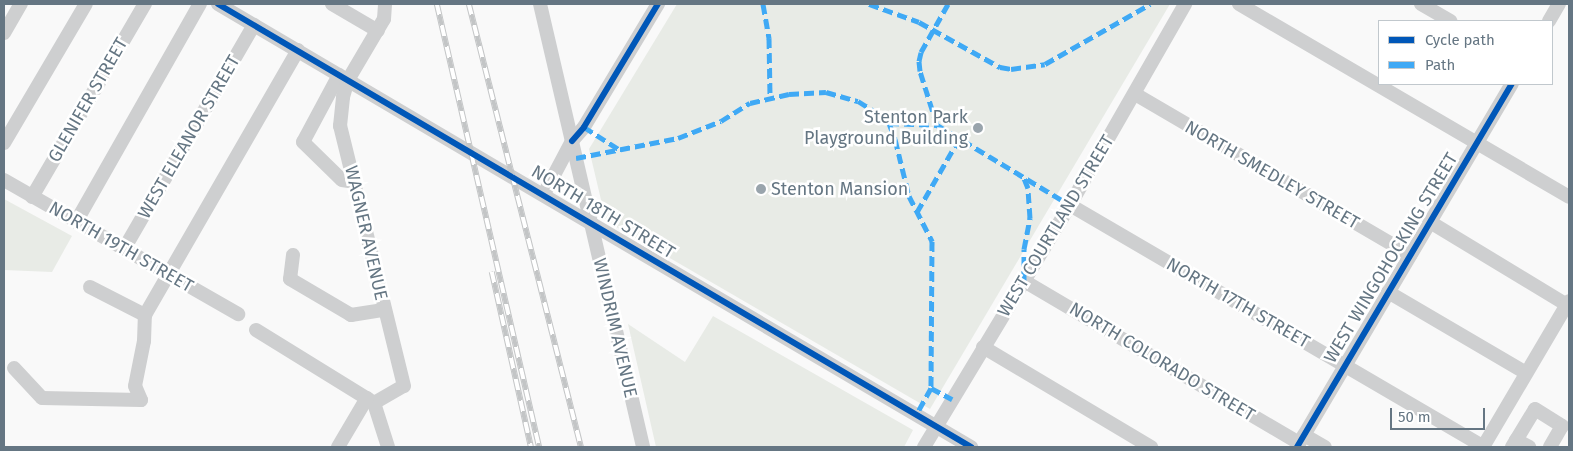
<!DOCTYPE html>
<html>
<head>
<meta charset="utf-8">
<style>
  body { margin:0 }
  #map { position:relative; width:1573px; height:451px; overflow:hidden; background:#f9f9f9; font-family:"Fira Sans",sans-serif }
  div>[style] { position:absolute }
  .green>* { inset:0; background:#e8ebe6 }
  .minor>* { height:14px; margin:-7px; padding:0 7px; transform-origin:7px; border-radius:7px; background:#cecfd0 }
  .rail>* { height:5.5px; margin-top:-2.75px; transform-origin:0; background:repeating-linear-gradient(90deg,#fff 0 11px,#c3c5c6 0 22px); box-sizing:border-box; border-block:1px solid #c3c5c6 }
  .quiet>* { height:5px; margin-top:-2.5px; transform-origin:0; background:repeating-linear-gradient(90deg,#3fa9f5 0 10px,transparent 0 15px) }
  .cycleway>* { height:6px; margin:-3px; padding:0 3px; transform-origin:3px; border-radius:3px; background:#0057b8 }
  .dots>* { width:14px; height:14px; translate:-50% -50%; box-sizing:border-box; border:2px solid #fff; border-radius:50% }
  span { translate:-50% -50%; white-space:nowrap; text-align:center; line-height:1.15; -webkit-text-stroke:5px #fff; paint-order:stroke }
  .street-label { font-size:18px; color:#657683 }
  .poi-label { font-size:18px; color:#657683 }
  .right { translate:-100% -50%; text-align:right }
  .left { translate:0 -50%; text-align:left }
  .frame { position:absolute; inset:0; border:5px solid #657683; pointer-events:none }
  .legend { position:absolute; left:1378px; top:20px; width:175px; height:65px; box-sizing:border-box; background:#fff; border:1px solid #c1c8cd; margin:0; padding:6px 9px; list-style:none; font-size:15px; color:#657683 }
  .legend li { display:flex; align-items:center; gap:10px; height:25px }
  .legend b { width:25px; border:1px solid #c1c8cd }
  .scale { position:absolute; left:1390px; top:408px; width:95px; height:22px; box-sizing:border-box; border:2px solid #657683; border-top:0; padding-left:6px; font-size:15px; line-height:18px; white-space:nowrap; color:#657683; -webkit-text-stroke:4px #fff; paint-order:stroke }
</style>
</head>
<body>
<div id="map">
  <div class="green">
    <div style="clip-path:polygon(677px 4px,1170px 4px,930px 409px,606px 221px,589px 149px)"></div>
    <div style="clip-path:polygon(4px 199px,72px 236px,52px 272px,4px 270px)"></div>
    <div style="clip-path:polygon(713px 316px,913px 430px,904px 447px,656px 447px,628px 324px,685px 362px)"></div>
  </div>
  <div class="minor">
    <div style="left:218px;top:4px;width:874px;rotate:30.47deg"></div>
    <div style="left:332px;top:4px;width:53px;rotate:30.4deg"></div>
    <div style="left:540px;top:4px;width:455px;rotate:76.9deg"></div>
    <div style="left:1239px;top:4px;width:382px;rotate:30.3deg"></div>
    <div style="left:1421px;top:4px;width:34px;rotate:30deg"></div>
    <div style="left:1549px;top:21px;width:20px;rotate:-60deg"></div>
    <div style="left:4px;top:33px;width:34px;rotate:-60deg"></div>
    <div style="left:339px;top:75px;width:76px;rotate:118.2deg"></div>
    <div style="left:303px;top:142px;width:54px;rotate:44.3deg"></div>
    <div style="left:342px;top:180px;width:12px;rotate:9deg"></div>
    <div style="left:1135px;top:94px;width:319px;rotate:30.3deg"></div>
    <div style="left:4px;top:143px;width:161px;rotate:-59.5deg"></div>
    <div style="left:4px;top:180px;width:270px;rotate:29.8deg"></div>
    <div style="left:544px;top:194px;width:60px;rotate:-62.2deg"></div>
    <div style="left:572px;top:141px;width:18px;rotate:-49deg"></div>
    <div style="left:584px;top:127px;width:144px;rotate:-59deg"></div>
    <div style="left:32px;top:197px;width:224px;rotate:-59.7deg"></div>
    <div style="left:1070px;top:205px;width:480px;rotate:30.3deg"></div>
    <div style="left:76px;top:222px;width:251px;rotate:-60.4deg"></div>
    <div style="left:1430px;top:222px;width:160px;rotate:31.2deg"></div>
    <div style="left:124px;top:249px;width:259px;rotate:-59.9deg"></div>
    <div style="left:293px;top:255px;width:24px;rotate:97deg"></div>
    <div style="left:290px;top:279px;width:71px;rotate:30.5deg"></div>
    <div style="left:351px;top:315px;width:33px;rotate:-9deg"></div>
    <div style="left:1024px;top:281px;width:319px;rotate:30.5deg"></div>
    <div style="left:90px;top:287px;width:62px;rotate:27deg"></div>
    <div style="left:145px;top:315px;width:306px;rotate:-60deg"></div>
    <div style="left:1388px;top:292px;width:160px;rotate:30.4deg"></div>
    <div style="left:256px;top:330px;width:139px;rotate:31.7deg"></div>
    <div style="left:374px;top:403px;width:34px;rotate:-30deg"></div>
    <div style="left:404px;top:386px;width:268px;rotate:-103.8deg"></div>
    <div style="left:340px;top:126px;width:29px;rotate:-84deg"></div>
    <div style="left:343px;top:97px;width:18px;rotate:-74deg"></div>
    <div style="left:348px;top:80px;width:71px;rotate:-59.5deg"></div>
    <div style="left:384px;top:19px;width:15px;rotate:-86deg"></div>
    <div style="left:983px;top:347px;width:196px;rotate:30.8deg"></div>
    <div style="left:14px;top:368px;width:41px;rotate:47deg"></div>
    <div style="left:42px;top:398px;width:99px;rotate:1.2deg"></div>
    <div style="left:141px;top:400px;width:15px;rotate:-113deg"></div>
    <div style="left:135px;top:386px;width:46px;rotate:-78.7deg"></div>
    <div style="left:144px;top:341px;width:26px;rotate:-88deg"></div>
    <div style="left:374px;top:403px;width:46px;rotate:72.3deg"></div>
    <div style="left:1304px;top:435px;width:24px;rotate:30deg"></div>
    <div style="left:1516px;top:440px;width:15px;rotate:28deg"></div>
    <div style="left:338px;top:447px;width:57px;rotate:-59.4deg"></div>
    <div style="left:924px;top:447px;width:283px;rotate:-58.9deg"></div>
    <div style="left:1070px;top:205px;width:232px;rotate:-60.2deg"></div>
    <div style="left:1297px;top:447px;width:422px;rotate:-59.4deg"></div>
    <div style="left:1483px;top:447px;width:169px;rotate:-59.5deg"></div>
    <div style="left:1512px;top:447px;width:44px;rotate:-58.8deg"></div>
    <div style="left:1535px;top:409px;width:32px;rotate:32deg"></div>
    <div style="left:1562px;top:426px;width:24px;rotate:120deg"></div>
  </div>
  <div class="rail">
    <div style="left:437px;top:4px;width:455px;rotate:77deg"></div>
    <div style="left:469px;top:4px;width:457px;rotate:75.8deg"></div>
    <div style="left:492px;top:272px;width:179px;rotate:77.4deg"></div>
  </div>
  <div class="quiet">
    <div style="left:763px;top:4px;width:35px;rotate:80deg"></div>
    <div style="left:769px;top:38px;width:59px;rotate:89deg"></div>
    <div style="left:869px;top:4px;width:53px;rotate:19.8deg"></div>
    <div style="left:919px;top:22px;width:93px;rotate:29.1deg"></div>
    <div style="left:1000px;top:67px;width:11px;rotate:10deg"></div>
    <div style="left:1011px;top:69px;width:34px;rotate:-8deg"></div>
    <div style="left:1045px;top:64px;width:121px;rotate:-29.7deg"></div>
    <div style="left:889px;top:123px;width:48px;rotate:2.4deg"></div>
    <div style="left:937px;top:125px;width:155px;rotate:31deg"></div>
    <div style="left:937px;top:125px;width:57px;rotate:-107.5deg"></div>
    <div style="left:920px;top:71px;width:10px;rotate:-96deg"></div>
    <div style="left:919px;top:61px;width:9px;rotate:-77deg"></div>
    <div style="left:921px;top:52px;width:55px;rotate:-60.6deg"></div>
    <div style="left:584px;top:127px;width:43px;rotate:32.6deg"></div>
    <div style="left:576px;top:158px;width:104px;rotate:-11.1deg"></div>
    <div style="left:678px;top:138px;width:46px;rotate:-21.6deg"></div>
    <div style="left:721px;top:121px;width:34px;rotate:-32deg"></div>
    <div style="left:750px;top:103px;width:40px;rotate:-13deg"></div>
    <div style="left:789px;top:94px;width:37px;rotate:-3deg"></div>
    <div style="left:826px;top:92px;width:33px;rotate:16deg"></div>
    <div style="left:858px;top:101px;width:26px;rotate:32deg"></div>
    <div style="left:880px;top:115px;width:12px;rotate:42deg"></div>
    <div style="left:889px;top:123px;width:17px;rotate:69deg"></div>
    <div style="left:895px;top:139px;width:59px;rotate:76.2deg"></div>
    <div style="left:909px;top:196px;width:51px;rotate:62.9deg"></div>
    <div style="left:932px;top:241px;width:147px;rotate:90.4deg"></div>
    <div style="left:931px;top:388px;width:31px;rotate:119deg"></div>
    <div style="left:917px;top:212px;width:84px;rotate:-60.1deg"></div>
    <div style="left:1024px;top:281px;width:32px;rotate:-90deg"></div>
    <div style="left:1024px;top:249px;width:32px;rotate:-79deg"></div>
    <div style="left:1030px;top:218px;width:30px;rotate:-94deg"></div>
    <div style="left:1028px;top:188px;width:11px;rotate:-112deg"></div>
    <div style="left:931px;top:388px;width:24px;rotate:28deg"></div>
  </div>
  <div class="cycleway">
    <div style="left:218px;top:4px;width:874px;rotate:30.47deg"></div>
    <div style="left:572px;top:141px;width:18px;rotate:-49deg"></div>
    <div style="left:584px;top:127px;width:144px;rotate:-59deg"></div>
    <div style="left:1297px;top:447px;width:422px;rotate:-59.4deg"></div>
  </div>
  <div class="dots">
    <div style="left:978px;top:128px;background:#99a4ac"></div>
    <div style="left:761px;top:189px;background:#99a4ac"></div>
  </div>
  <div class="street-label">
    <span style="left:88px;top:100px;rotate:-60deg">GLENIFER STREET</span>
    <span style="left:189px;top:137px;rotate:-60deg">WEST ELEANOR STREET</span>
    <span style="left:1272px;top:175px;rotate:30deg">NORTH SMEDLEY STREET</span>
    <span style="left:603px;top:212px;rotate:31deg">NORTH 18TH STREET</span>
    <span style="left:1056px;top:226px;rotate:-59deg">WEST COURTLAND STREET</span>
    <span style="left:366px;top:233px;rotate:77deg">WAGNER AVENUE</span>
    <span style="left:121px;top:247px;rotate:30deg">NORTH 19TH STREET</span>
    <span style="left:1391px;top:258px;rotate:-59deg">WEST WINGOHOCKING STREET</span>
    <span style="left:1238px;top:303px;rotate:30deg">NORTH 17TH STREET</span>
    <span style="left:615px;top:328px;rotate:77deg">WINDRIM AVENUE</span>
    <span style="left:1162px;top:362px;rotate:31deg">NORTH COLORADO STREET</span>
  </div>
  <div class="poi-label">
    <span class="right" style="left:968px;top:128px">Stenton Park<br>Playground Building</span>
    <span class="left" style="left:771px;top:189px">Stenton Mansion</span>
  </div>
  <div class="frame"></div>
  <ul class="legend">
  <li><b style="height:6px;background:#0057b8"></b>Cycle path</li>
  <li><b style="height:6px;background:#3fa9f5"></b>Path</li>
  </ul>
  <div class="scale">50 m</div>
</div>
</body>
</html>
